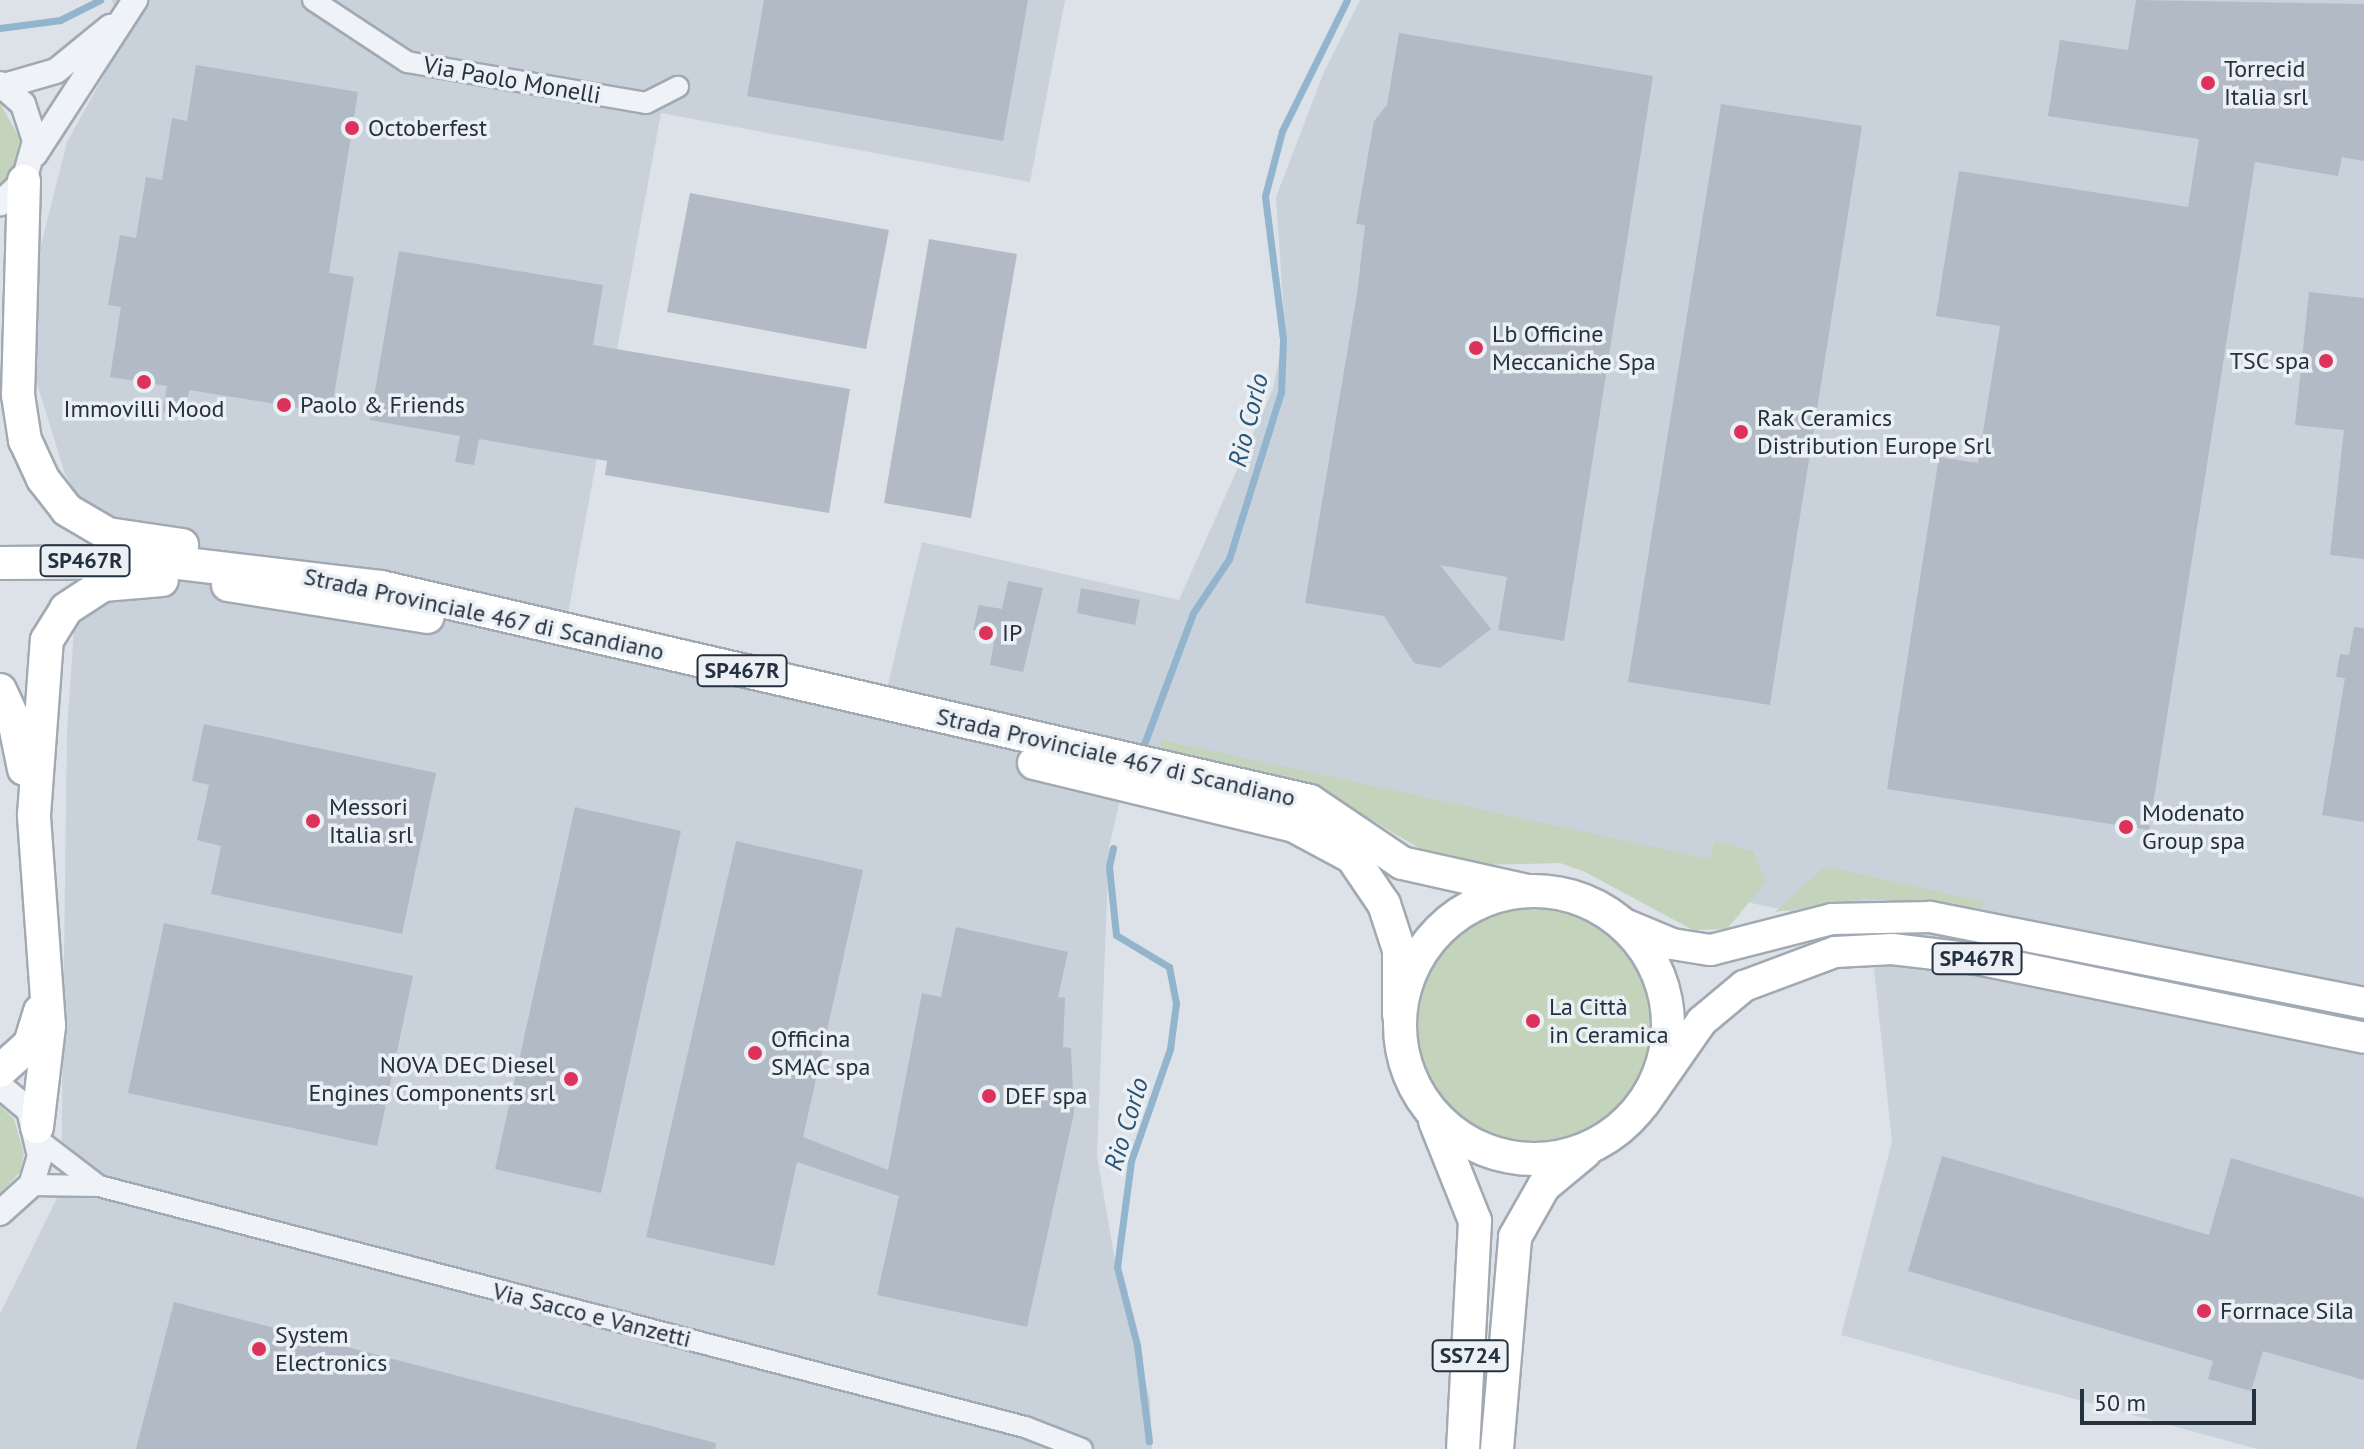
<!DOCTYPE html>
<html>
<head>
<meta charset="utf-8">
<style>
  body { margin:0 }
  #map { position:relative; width:2364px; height:1449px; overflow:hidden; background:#dce2e8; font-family:"PT Sans",sans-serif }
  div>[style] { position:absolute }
  .built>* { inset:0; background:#c9d1da }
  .green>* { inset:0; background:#c4d3bc }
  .round { border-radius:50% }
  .stream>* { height:7px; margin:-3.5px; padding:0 3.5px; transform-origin:3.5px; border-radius:3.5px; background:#92b4cc }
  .building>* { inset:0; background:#b2bbc5 }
  .roads { filter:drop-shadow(2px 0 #a1a9b2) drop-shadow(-2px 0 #a1a9b2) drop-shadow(0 2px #a1a9b2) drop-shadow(0 -2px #a1a9b2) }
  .minor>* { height:20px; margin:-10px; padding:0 10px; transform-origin:10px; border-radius:10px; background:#eff2f6 }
  .tertiary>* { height:24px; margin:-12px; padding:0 12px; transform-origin:12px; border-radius:12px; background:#eff2f6 }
  .primary>* { height:30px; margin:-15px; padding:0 15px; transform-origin:15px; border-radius:15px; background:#fff }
  .trunk>* { height:32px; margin:-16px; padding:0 16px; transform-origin:16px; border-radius:16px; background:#fff }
  .trunk>.ring { margin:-16px; padding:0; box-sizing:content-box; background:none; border:32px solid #fff; border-radius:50% }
  .dots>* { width:22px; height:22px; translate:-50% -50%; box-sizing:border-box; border:4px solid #ebf0f5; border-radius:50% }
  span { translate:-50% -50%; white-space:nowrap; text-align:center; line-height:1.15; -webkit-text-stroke:7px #ebf0f5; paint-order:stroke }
  .shield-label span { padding:2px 6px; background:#ebf0f5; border:2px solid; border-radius:6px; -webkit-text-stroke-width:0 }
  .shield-label { font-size:22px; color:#24313f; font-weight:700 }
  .poi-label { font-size:24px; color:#24313f }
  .left { translate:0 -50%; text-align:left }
  .right { translate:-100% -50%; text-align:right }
  .street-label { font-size:24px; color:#24313f }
  .water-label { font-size:26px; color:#2a5477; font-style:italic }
  .scale { position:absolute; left:2080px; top:1389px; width:176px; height:36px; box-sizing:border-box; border:4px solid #24313f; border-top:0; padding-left:10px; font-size:24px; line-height:28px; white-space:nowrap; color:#24313f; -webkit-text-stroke:6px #ebf0f5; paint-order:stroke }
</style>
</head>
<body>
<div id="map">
  <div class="built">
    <div style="clip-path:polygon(112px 0,1065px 0,1030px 182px,661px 113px,564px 635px,883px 705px,922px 542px,1179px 600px,1273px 389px,1285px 330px,1276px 197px,1324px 72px,1360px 0,2364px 0,2364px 1449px,2257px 1449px,1841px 1335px,1892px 1142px,1870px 929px,1128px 766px,1109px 847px,1097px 1156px,1120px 1290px,1150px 1399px,1152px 1449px,0 1449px,0 1314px,61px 1190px,67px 730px,74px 629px,111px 556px,65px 474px,35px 377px,32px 281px,67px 142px,122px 43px)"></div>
  </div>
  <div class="green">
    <div style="clip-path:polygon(0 103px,20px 139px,13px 171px,0 185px)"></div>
    <div style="clip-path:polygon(1162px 740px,1709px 859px,1715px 841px,1753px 851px,1766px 882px,1727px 929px,1693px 930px,1585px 872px,1560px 863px,1479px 865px,1432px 856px,1337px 799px,1159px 758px)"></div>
    <div style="clip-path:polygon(1823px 868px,1833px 868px,1984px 902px,1982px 908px,1866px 898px,1775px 912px)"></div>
    <div class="round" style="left:1414px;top:905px;width:238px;height:238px"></div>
    <div style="clip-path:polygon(0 1106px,14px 1119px,24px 1154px,20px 1172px,0 1194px)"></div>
  </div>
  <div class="stream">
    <div style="left:0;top:28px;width:61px;rotate:-7.6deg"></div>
    <div style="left:60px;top:20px;width:45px;rotate:-26.6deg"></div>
    <div style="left:1143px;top:747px;width:143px;rotate:-69.5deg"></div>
    <div style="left:1193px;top:613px;width:65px;rotate:-56.3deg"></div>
    <div style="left:1229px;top:559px;width:175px;rotate:-72.7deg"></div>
    <div style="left:1281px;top:392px;width:53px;rotate:-87.8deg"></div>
    <div style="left:1283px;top:339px;width:144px;rotate:-97.2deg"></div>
    <div style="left:1265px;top:196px;width:67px;rotate:-75.3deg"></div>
    <div style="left:1282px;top:131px;width:146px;rotate:-63.6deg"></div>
    <div style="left:1113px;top:848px;width:19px;rotate:102deg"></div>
    <div style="left:1109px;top:867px;width:68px;rotate:84.1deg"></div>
    <div style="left:1116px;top:935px;width:62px;rotate:31.1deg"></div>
    <div style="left:1169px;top:967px;width:37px;rotate:79deg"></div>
    <div style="left:1176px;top:1003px;width:46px;rotate:97.4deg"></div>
    <div style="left:1170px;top:1049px;width:119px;rotate:109.2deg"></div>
    <div style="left:1131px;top:1161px;width:107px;rotate:97.5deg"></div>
    <div style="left:1117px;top:1267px;width:81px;rotate:75.6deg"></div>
    <div style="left:1137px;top:1345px;width:97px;rotate:82.9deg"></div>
  </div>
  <div class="building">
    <div style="clip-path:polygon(764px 0,1028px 0,1003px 141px,747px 96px)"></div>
    <div style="clip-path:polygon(2136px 0,2364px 4px,2364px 161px,2342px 157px,2338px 176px,2255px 162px,2149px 830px,1887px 789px,1939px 457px,1978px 463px,2000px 326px,1936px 316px,1959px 171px,2188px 207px,2199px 139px,2048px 116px,2060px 40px,2128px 50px)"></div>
    <div style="clip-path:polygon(1399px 33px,1653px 76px,1564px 641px,1498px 630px,1507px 577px,1440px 565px,1491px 629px,1440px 668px,1414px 663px,1384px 616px,1305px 603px,1357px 294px,1365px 225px,1356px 224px,1374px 121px,1387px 105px)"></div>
    <div style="clip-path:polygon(196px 65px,358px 92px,329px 273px,354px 277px,331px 413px,189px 390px,185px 415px,163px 411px,167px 386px,110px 377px,121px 307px,108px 305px,120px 235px,136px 238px,146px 177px,162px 180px,172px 118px,187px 121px)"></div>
    <div style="clip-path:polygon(1721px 104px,1862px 126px,1770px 705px,1628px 682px)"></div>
    <div style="clip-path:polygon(690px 193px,889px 230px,866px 349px,667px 312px)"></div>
    <div style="clip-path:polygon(929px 239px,1017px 254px,971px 518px,884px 503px)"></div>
    <div style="clip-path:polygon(399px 251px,603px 285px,593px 345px,850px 389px,829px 513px,605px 475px,607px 461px,479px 439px,474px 465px,455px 462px,460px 436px,370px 420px)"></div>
    <div style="clip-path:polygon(2309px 292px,2364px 298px,2364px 559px,2330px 555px,2344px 430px,2295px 425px)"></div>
    <div style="clip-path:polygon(1008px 581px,1043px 588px,1023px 672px,990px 665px,995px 636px,973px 630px,979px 605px,1002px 609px)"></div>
    <div style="clip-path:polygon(1081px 588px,1140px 600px,1135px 625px,1077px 613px)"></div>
    <div style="clip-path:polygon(2354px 627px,2364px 628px,2364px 822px,2322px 815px,2345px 678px,2336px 677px,2340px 654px,2349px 655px)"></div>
    <div style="clip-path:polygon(204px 724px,436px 773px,402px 934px,211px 894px,221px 846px,197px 840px,209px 785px,192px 781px)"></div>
    <div style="clip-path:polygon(575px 807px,681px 831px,601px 1193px,495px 1169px)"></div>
    <div style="clip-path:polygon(736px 841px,863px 870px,803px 1137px,888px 1170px,922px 993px,941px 997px,956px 927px,1068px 952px,1058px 997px,1065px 998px,1063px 1047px,1071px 1048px,1074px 1113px,1027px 1327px,877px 1295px,899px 1196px,797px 1162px,774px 1266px,646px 1237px)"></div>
    <div style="clip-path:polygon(164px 923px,413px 976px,377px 1146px,128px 1093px)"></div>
    <div style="clip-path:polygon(1942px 1156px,2209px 1235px,2231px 1158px,2364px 1198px,2364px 1380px,2263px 1351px,2251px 1391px,2208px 1379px,2213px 1361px,1908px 1271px)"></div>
    <div style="clip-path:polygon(174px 1302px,716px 1443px,715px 1449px,136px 1449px)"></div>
  </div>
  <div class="roads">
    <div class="minor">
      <div style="left:313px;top:0;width:113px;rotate:33.4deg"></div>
      <div style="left:407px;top:62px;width:242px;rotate:9.7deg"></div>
      <div style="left:646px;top:103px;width:36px;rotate:-27deg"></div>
      <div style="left:40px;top:1141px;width:74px;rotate:37.3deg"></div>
      <div style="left:31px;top:1185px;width:68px;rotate:0.8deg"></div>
      <div style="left:99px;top:1186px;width:957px;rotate:14.59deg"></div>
      <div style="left:1025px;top:1427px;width:61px;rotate:21.1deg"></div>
    </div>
    <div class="tertiary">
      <div style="left:0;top:84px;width:30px;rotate:41deg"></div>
      <div style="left:23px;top:104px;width:39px;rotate:72deg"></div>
      <div style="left:35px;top:141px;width:41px;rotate:105.4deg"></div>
      <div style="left:24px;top:181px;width:33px;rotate:137deg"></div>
      <div style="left:4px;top:86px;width:54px;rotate:-16.1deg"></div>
      <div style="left:56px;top:71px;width:70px;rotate:-39.2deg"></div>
      <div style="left:35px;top:154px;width:184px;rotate:-57deg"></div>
      <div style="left:0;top:1086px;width:38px;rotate:40deg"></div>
      <div style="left:29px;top:1110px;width:47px;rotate:76.6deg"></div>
      <div style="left:40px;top:1156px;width:30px;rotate:107deg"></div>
      <div style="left:31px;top:1185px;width:42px;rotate:137.9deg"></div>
    </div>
    <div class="primary">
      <div style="left:1622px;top:923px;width:54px;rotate:22.8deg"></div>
      <div style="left:1672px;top:944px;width:39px;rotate:9deg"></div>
      <div style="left:1711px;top:950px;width:125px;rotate:-14.4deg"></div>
      <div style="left:1832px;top:919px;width:98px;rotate:-1.2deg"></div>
      <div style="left:1930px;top:917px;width:442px;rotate:11.2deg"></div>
      <div style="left:1644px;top:1104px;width:101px;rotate:-55.1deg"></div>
      <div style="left:1702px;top:1021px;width:55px;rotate:-39.8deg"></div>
      <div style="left:1744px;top:986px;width:97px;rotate:-20.5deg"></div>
      <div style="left:1835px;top:952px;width:57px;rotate:-3deg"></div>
      <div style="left:1892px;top:949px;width:86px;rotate:6.7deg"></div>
      <div style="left:1977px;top:959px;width:395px;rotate:11.5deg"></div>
    </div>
    <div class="trunk">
      <div style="left:24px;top:181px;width:214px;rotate:91.6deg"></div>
      <div style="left:18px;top:395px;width:46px;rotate:81.2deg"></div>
      <div style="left:25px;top:440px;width:43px;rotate:65.2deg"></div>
      <div style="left:43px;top:479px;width:39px;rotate:52deg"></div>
      <div style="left:67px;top:510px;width:48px;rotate:30.3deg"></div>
      <div style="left:108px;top:534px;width:75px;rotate:8.5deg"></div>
      <div style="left:0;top:563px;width:170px;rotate:-0.3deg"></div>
      <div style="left:170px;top:562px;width:212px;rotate:6.8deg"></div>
      <div style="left:381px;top:587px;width:953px;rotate:12.97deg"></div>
      <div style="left:1310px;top:801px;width:111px;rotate:34deg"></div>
      <div style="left:1402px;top:863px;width:128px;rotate:12.6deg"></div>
      <div style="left:228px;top:585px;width:202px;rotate:9.1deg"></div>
      <div style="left:0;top:690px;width:33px;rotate:65deg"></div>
      <div style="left:14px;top:720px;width:50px;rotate:78.5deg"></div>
      <div style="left:1034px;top:763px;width:268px;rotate:13.6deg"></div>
      <div style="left:1294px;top:826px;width:66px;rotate:28.1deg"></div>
      <div style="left:1352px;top:857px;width:57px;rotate:55.8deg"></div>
      <div style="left:1384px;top:904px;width:48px;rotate:71.9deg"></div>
      <div style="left:1399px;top:950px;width:65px;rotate:90deg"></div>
      <div class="ring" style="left:1400px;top:891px;width:236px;height:236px"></div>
      <div style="left:0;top:1071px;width:40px;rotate:-42deg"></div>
      <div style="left:30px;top:1044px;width:34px;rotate:-73deg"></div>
      <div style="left:1435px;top:1121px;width:108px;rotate:68.2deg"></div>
      <div style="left:1475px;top:1221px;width:228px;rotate:93deg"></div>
      <div style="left:37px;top:1127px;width:102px;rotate:-83.2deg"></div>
      <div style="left:49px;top:1026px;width:212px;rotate:-94.1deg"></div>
      <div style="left:34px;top:815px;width:175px;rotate:-85.8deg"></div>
      <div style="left:47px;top:640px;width:36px;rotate:-58deg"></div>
      <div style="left:66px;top:609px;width:44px;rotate:-33deg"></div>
      <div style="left:103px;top:585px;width:59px;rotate:-4.8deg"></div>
      <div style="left:1497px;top:1449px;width:213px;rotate:-85.1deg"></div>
      <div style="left:1515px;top:1237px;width:59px;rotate:-60.4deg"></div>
      <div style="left:1544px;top:1186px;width:53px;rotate:-39.7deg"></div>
    </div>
  </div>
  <div class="dots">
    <div style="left:2208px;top:83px;background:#dc325c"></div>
    <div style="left:352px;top:128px;background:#dc325c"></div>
    <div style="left:1476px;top:348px;background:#dc325c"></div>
    <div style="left:2326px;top:361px;background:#dc325c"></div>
    <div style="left:144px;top:382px;background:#dc325c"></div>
    <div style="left:284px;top:405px;background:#dc325c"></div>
    <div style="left:1741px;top:432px;background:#dc325c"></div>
    <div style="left:986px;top:633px;background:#dc325c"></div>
    <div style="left:313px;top:821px;background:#dc325c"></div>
    <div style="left:2126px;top:827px;background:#dc325c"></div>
    <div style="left:1533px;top:1021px;background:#dc325c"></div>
    <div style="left:755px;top:1053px;background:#dc325c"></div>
    <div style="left:571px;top:1079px;background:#dc325c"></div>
    <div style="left:989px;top:1096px;background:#dc325c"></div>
    <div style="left:2204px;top:1311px;background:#dc325c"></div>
    <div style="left:259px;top:1349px;background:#dc325c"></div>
  </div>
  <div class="shield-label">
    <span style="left:85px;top:561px">SP467R</span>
    <span style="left:742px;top:671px">SP467R</span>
    <span style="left:1977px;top:959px">SP467R</span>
    <span style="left:1470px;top:1356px">SS724</span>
  </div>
  <div class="poi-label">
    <span class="left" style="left:2224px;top:83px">Torrecid<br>Italia srl</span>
    <span class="left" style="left:368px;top:128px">Octoberfest</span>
    <span class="left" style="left:1492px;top:348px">Lb Officine<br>Meccaniche Spa</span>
    <span class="right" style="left:2310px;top:361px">TSC spa</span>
    <span class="left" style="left:300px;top:405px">Paolo &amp; Friends</span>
    <span style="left:144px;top:409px">Immovilli Mood</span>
    <span class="left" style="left:1757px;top:432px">Rak Ceramics<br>Distribution Europe Srl</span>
    <span class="left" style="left:1002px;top:633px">IP</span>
    <span class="left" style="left:329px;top:821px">Messori<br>Italia srl</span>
    <span class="left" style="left:2142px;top:827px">Modenato<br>Group spa</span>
    <span class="left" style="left:1549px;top:1021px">La Città<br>in Ceramica</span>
    <span class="left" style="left:771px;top:1053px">Officina<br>SMAC spa</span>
    <span class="right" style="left:555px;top:1079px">NOVA DEC Diesel<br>Engines Components srl</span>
    <span class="left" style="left:1005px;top:1096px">DEF spa</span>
    <span class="left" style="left:2220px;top:1311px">Forrnace Sila</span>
    <span class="left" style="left:275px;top:1349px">System<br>Electronics</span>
  </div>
  <div class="street-label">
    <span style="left:512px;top:80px;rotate:10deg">Via Paolo Monelli</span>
    <span style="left:484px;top:614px;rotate:12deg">Strada Provinciale 467 di Scandiano</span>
    <span style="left:1116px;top:757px;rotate:13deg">Strada Provinciale 467 di Scandiano</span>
    <span style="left:592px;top:1315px;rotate:14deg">Via Sacco e Vanzetti</span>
  </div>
  <div class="water-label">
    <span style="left:1248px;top:420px;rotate:-76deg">Rio Corlo</span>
    <span style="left:1126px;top:1124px;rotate:-73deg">Rio Corlo</span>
  </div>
  <div class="scale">50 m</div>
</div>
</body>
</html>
